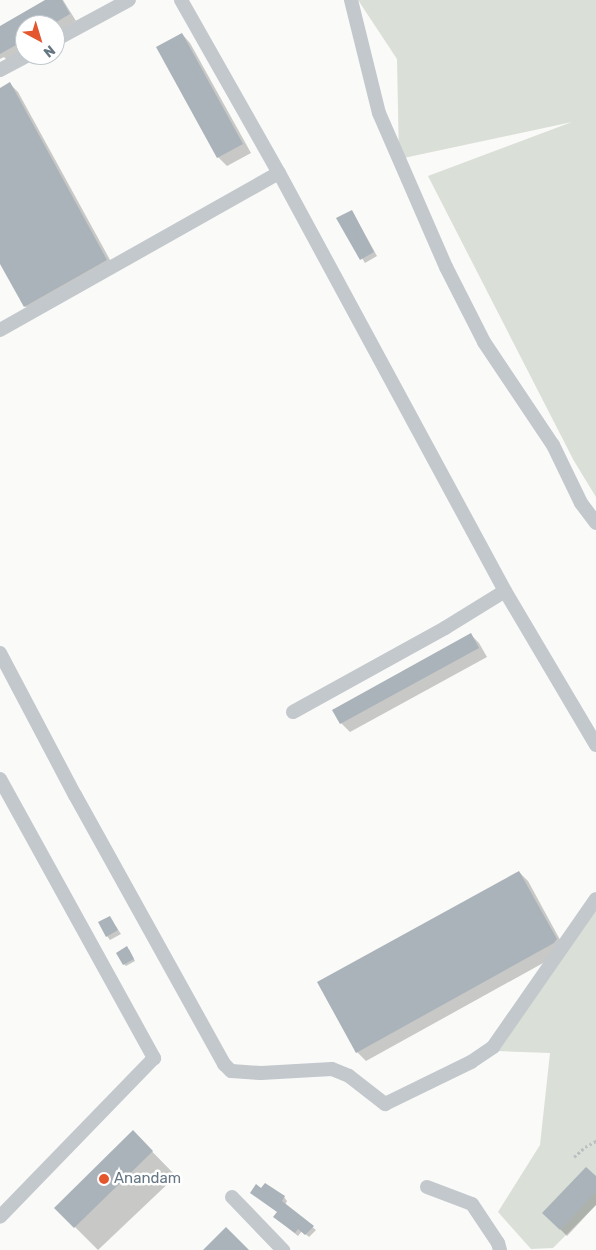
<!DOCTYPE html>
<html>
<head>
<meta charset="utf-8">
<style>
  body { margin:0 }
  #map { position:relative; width:596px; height:1250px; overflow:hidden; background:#fafaf8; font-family:Rubik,sans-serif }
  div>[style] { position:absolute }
  .green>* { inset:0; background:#dadfd7 }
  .shadow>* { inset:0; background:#0003 }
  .building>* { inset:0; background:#aab3b9 }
  .path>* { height:2.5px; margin-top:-1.25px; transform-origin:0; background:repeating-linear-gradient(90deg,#bbbfc2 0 2.5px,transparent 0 5px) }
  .minor>* { height:14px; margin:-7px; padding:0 7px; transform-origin:7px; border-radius:7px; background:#c3c8cc }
  .dots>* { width:14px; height:14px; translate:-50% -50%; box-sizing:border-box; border:2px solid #fff; border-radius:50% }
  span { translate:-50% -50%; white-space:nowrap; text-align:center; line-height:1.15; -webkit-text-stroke:5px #fff; paint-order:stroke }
  .poi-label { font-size:15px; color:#657683 }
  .left { translate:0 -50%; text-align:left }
  .north { position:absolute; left:15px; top:15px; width:50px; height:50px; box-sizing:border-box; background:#fff; border:1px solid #c1c8cd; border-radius:50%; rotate:141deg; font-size:14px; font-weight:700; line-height:20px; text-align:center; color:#657683 }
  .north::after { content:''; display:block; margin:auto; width:18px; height:22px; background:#e4572e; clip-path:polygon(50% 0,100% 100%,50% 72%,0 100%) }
</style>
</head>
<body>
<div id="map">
  <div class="green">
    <div style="clip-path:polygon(358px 0,596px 0,596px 497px,574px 461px,428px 176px,572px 122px,399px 159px,397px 59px)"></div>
    <div style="clip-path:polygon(596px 908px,596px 1205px,553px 1248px,531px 1249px,498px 1212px,540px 1145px,550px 1053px,498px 1051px)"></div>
  </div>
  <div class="shadow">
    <div style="clip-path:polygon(48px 0,63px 0,76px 21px,55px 33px,55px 25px,25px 25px,25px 50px,7px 60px,4px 57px,0 59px,0 27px)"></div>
    <div style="clip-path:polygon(182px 34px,190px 43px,251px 153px,227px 166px,218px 157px,158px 47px)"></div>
    <div style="clip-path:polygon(10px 84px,18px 92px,115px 269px,33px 315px,25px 306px,0 261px,0 89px)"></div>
    <div style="clip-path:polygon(352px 211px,377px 256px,365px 263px,338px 218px)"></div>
    <div style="clip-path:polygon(471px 635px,479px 643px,487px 657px,350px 732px,341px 723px)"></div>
    <div style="clip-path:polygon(519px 872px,528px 881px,565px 949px,563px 952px,366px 1061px,357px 1052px)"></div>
    <div style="clip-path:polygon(110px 918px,121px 934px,110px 940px,107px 936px)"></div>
    <div style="clip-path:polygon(129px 949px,135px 961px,126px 966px,124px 964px)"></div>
    <div style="clip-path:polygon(133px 1132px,176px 1176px,98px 1250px,56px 1208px)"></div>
    <div style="clip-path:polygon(596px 1178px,596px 1205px,567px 1236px,544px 1213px)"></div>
    <div style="clip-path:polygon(262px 1190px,284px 1197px,287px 1201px,285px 1205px,316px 1230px,309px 1237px,302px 1231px,298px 1236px,278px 1220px,278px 1212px)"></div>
  </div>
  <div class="building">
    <div style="clip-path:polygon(45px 0,62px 0,70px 14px,51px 25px,25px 25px,25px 40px,0 54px,0 26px)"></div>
    <div style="clip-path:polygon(182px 33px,243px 144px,217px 158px,156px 47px)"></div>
    <div style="clip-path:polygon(10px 82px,107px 260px,24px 307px,0 264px,0 88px)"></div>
    <div style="clip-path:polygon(352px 210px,374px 252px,360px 260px,336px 218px)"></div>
    <div style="clip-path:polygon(471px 633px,479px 648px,340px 724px,332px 710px)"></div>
    <div style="clip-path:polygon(519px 871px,557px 939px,554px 943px,356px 1053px,317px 982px)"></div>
    <div style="clip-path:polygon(110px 916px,118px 930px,106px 937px,98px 922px)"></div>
    <div style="clip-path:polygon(127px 946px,134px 959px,123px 965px,116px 953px)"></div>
    <div style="clip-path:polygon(133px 1130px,153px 1151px,74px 1228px,54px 1208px)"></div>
    <div style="clip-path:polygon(586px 1167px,596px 1176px,596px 1192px,560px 1230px,542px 1213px)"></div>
    <div style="clip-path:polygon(265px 1183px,285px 1196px,282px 1201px,314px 1226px,305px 1235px,298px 1229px,295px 1233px,273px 1217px,277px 1212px,250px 1193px,256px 1184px,261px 1188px)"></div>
    <div style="clip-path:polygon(226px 1227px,249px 1250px,203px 1250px)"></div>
  </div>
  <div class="path">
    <div style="left:574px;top:1157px;width:15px;rotate:-42deg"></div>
    <div style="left:585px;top:1147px;width:13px;rotate:-29deg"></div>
  </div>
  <div class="minor">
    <div style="left:181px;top:0;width:199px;rotate:60.5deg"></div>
    <div style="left:279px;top:173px;width:475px;rotate:61.6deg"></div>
    <div style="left:505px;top:591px;width:179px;rotate:59.4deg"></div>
    <div style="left:351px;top:0;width:116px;rotate:76.1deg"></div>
    <div style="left:379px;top:113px;width:168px;rotate:66.5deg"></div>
    <div style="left:446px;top:267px;width:84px;rotate:63.1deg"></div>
    <div style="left:484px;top:342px;width:124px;rotate:56.2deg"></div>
    <div style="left:553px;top:445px;width:64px;rotate:64.2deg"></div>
    <div style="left:581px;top:503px;width:25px;rotate:53deg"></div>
    <div style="left:55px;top:40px;width:84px;rotate:-28.4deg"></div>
    <div style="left:0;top:70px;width:32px;rotate:-28deg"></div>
    <div style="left:0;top:330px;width:320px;rotate:-29.4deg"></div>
    <div style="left:0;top:653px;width:161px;rotate:62.2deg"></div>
    <div style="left:75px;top:795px;width:308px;rotate:61deg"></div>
    <div style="left:224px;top:1064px;width:10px;rotate:45deg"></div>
    <div style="left:231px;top:1071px;width:30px;rotate:4deg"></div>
    <div style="left:261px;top:1073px;width:71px;rotate:-3.2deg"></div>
    <div style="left:332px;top:1069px;width:18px;rotate:22deg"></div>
    <div style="left:349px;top:1076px;width:46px;rotate:37.9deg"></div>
    <div style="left:385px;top:1104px;width:96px;rotate:-26deg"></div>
    <div style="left:471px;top:1062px;width:27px;rotate:-34deg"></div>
    <div style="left:493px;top:1047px;width:180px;rotate:-55.2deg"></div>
    <div style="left:293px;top:712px;width:174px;rotate:-28.9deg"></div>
    <div style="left:445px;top:628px;width:70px;rotate:-31.7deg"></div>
    <div style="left:0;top:779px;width:319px;rotate:61.1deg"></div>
    <div style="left:154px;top:1058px;width:221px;rotate:134.1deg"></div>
    <div style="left:427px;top:1187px;width:48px;rotate:20.7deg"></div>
    <div style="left:472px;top:1204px;width:47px;rotate:56.3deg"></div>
    <div style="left:498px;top:1243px;width:7px;rotate:74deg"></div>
    <div style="left:232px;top:1197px;width:74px;rotate:46.1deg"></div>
  </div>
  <div class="dots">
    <div style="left:104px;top:1179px;background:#e4572e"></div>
  </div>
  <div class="poi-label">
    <span class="left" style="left:114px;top:1179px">Anandam</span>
  </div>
  <div class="north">N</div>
</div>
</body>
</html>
